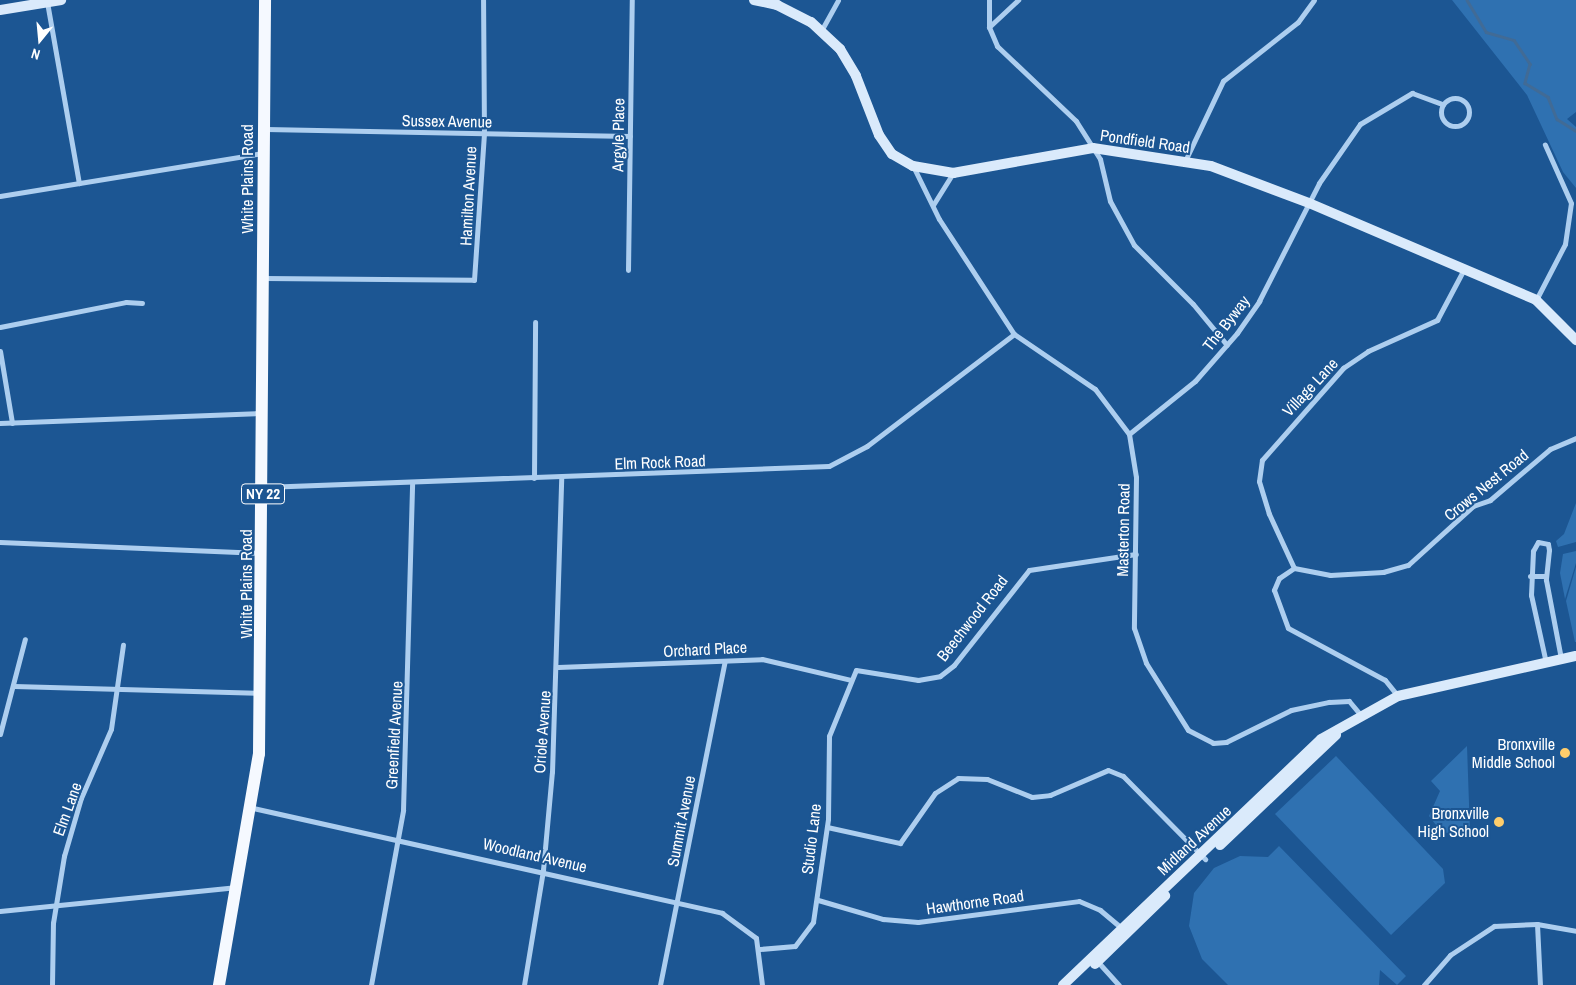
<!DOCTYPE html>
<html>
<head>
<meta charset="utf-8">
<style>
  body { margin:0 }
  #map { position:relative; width:1576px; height:985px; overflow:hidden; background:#1c5693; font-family:"Archivo Narrow",sans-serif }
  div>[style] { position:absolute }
  .green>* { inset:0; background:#2f71b1 }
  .stream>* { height:2.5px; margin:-1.25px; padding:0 1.25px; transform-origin:1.25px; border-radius:1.25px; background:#416b96 }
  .street>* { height:5px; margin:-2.5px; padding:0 2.5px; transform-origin:2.5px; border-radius:2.5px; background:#adceef }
  .street>.ring { margin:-2.5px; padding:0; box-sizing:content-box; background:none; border:5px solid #adceef; border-radius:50% }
  .secondary>* { height:10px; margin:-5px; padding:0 5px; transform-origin:5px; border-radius:5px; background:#daeafb }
  .primary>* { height:12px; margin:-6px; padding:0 6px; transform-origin:6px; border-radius:6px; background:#f5f9ff }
  .dots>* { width:14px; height:14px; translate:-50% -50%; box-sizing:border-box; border:2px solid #1c5693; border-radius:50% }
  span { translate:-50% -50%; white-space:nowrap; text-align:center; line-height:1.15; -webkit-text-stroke:4px #1c5693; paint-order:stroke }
  .shield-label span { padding:1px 4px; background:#1c5693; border:1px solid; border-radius:4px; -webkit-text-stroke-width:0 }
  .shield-label { font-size:15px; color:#fff; font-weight:700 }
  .street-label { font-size:16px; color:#fff }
  .poi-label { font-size:16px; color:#fff }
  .right { translate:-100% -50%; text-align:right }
  .north { position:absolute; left:15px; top:15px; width:50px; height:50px; -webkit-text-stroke:4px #1c5693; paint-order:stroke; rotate:197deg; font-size:14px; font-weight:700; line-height:20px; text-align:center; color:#fff }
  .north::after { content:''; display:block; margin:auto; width:18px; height:22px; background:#fff; clip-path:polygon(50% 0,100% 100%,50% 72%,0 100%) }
</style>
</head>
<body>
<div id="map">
  <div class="green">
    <div style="clip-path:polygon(1452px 0,1576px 0,1576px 112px,1567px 119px,1576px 127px,1576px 188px,1563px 172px,1527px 95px)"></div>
    <div style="clip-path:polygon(1576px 503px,1576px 542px,1558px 547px,1556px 541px,1564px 534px)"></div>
    <div style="clip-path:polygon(1576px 551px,1576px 563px,1565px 599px,1560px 573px,1563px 554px)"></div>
    <div style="clip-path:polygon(1576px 567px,1576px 642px,1575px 642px,1566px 601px)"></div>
    <div style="clip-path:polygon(1467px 746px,1470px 832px,1442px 833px,1429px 816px,1440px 791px,1431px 781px)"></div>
    <div style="clip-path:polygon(1336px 756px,1443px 869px,1445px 883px,1391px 935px,1275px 814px)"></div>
    <div style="clip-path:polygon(1279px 846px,1406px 976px,1397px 985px,1380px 970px,1379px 985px,1228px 985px,1202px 959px,1189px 926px,1194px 893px,1214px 868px,1240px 856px,1268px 857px)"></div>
  </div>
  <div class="stream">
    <div style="left:1467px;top:0;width:37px;rotate:59deg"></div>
    <div style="left:1486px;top:32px;width:29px;rotate:16deg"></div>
    <div style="left:1514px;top:40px;width:29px;rotate:56deg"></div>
    <div style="left:1530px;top:64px;width:20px;rotate:105deg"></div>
    <div style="left:1525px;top:83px;width:27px;rotate:31deg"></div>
    <div style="left:1548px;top:97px;width:24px;rotate:68deg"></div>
    <div style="left:1557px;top:119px;width:22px;rotate:32deg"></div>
  </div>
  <div class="street">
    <div style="left:989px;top:0;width:27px;rotate:90deg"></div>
    <div style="left:989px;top:27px;width:21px;rotate:67deg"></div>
    <div style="left:997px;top:46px;width:109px;rotate:43.5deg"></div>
    <div style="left:1076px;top:121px;width:45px;rotate:57.7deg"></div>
    <div style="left:1100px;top:159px;width:43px;rotate:76.6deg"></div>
    <div style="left:1110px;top:201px;width:50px;rotate:61.4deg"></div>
    <div style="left:1134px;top:245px;width:83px;rotate:45deg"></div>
    <div style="left:1193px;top:304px;width:53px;rotate:50.3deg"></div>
    <div style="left:47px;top:2px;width:184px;rotate:80deg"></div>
    <div style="left:989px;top:27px;width:40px;rotate:-43deg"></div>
    <div style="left:821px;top:31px;width:35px;rotate:-61deg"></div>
    <div class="ring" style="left:1441px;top:98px;width:23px;height:23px"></div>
    <div style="left:266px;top:129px;width:364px;rotate:1.1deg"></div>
    <div style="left:1185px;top:161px;width:89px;rotate:-64.6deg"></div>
    <div style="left:1223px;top:81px;width:95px;rotate:-38.2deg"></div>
    <div style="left:1298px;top:22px;width:27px;rotate:-54deg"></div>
    <div style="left:913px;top:166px;width:59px;rotate:63.9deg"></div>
    <div style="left:939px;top:219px;width:137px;rotate:56.9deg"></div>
    <div style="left:1014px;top:334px;width:98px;rotate:34.2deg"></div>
    <div style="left:1095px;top:389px;width:56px;rotate:52.9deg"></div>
    <div style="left:1129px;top:434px;width:44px;rotate:80.8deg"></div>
    <div style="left:1136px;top:477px;width:151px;rotate:90.8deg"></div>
    <div style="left:1134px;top:628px;width:37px;rotate:71deg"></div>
    <div style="left:1146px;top:663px;width:79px;rotate:57.9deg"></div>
    <div style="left:1188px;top:730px;width:28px;rotate:27deg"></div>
    <div style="left:1213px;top:743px;width:13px;rotate:-4deg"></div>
    <div style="left:1226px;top:742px;width:72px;rotate:-26.2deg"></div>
    <div style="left:1291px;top:710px;width:39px;rotate:-12deg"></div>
    <div style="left:1329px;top:702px;width:20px;rotate:-3deg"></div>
    <div style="left:1349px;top:701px;width:17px;rotate:50deg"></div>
    <div style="left:0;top:196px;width:266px;rotate:-9.3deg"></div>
    <div style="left:933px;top:205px;width:38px;rotate:-58deg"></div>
    <div style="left:628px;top:270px;width:270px;rotate:-89.2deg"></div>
    <div style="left:264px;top:278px;width:210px;rotate:0.5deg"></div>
    <div style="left:474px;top:280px;width:146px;rotate:-86.1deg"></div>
    <div style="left:484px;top:134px;width:134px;rotate:-90.4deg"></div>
    <div style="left:1536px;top:300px;width:63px;rotate:-62.6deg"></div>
    <div style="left:1565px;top:244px;width:41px;rotate:-81.7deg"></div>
    <div style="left:1571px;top:203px;width:64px;rotate:-114.1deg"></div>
    <div style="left:0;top:327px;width:128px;rotate:-11.2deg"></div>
    <div style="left:126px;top:302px;width:16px;rotate:4deg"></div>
    <div style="left:0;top:351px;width:73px;rotate:80.5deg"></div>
    <div style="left:0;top:423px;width:260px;rotate:-2.2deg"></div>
    <div style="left:1129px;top:434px;width:85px;rotate:-38.8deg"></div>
    <div style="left:1195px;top:381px;width:64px;rotate:-48.8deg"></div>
    <div style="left:1237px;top:333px;width:39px;rotate:-55deg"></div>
    <div style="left:1259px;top:301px;width:132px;rotate:-63deg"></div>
    <div style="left:1319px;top:183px;width:72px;rotate:-55.2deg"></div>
    <div style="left:1360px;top:124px;width:61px;rotate:-30.8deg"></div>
    <div style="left:1412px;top:93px;width:33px;rotate:20deg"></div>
    <div style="left:534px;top:478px;width:156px;rotate:-89.6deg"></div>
    <div style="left:263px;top:487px;width:566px;rotate:-2.12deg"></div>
    <div style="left:829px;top:466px;width:43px;rotate:-27.8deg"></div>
    <div style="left:867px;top:446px;width:185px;rotate:-37.3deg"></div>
    <div style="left:0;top:542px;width:259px;rotate:2.4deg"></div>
    <div style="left:1294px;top:568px;width:60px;rotate:-114.8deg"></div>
    <div style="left:1269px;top:514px;width:34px;rotate:-107deg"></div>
    <div style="left:1259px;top:481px;width:21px;rotate:-82deg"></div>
    <div style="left:1262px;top:460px;width:123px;rotate:-48.6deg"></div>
    <div style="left:1343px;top:368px;width:30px;rotate:-34deg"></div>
    <div style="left:1368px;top:351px;width:76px;rotate:-24.2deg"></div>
    <div style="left:1437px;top:320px;width:58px;rotate:-62.1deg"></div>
    <div style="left:1294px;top:568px;width:37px;rotate:11deg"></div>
    <div style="left:1330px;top:575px;width:53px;rotate:-3.2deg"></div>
    <div style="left:1383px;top:572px;width:26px;rotate:-16deg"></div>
    <div style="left:1408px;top:565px;width:88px;rotate:-42.2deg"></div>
    <div style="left:1473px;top:506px;width:18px;rotate:-19deg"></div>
    <div style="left:1490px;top:500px;width:79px;rotate:-40.4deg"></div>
    <div style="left:1550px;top:449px;width:28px;rotate:-23deg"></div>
    <div style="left:1294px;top:568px;width:18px;rotate:146deg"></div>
    <div style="left:1279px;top:578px;width:13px;rotate:113deg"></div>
    <div style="left:1274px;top:590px;width:40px;rotate:69.8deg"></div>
    <div style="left:1288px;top:628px;width:110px;rotate:28.2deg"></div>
    <div style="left:1385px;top:680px;width:21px;rotate:51deg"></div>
    <div style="left:1530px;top:576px;width:16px"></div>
    <div style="left:1546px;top:663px;width:70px;rotate:-102.4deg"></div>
    <div style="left:1531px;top:595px;width:44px;rotate:-87.4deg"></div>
    <div style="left:1533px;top:551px;width:10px;rotate:-61deg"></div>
    <div style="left:1538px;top:542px;width:10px;rotate:11deg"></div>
    <div style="left:1548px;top:544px;width:6px;rotate:81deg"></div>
    <div style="left:1549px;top:550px;width:30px;rotate:96deg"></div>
    <div style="left:1546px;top:580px;width:80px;rotate:79.2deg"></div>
    <div style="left:558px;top:667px;width:204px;rotate:-2.2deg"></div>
    <div style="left:762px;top:659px;width:91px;rotate:13.3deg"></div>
    <div style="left:14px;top:686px;width:245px;rotate:1.6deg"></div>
    <div style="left:0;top:734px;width:98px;rotate:-75.3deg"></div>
    <div style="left:253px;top:808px;width:481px;rotate:12.6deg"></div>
    <div style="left:722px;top:913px;width:42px;rotate:36.3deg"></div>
    <div style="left:756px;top:938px;width:47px;rotate:82.7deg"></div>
    <div style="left:827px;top:827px;width:75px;rotate:12.4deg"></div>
    <div style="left:900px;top:843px;width:61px;rotate:-55deg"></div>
    <div style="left:935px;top:793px;width:27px;rotate:-33deg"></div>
    <div style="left:958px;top:778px;width:29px;rotate:2deg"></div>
    <div style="left:987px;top:779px;width:48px;rotate:21.8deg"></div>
    <div style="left:1032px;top:797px;width:18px;rotate:-6deg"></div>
    <div style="left:1050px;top:795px;width:63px;rotate:-23.3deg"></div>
    <div style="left:1108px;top:770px;width:16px;rotate:22deg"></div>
    <div style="left:1123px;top:776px;width:117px;rotate:45.3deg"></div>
    <div style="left:818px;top:900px;width:68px;rotate:16.3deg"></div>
    <div style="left:883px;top:919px;width:35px;rotate:5deg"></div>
    <div style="left:918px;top:922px;width:162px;rotate:-7.4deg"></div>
    <div style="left:1079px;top:901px;width:23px;rotate:23deg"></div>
    <div style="left:1100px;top:910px;width:30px;rotate:40deg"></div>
    <div style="left:0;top:911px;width:236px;rotate:-5.8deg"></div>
    <div style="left:1537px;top:924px;width:61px;rotate:87.2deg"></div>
    <div style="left:760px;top:949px;width:35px;rotate:-5deg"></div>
    <div style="left:795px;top:946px;width:30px;rotate:-53deg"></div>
    <div style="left:813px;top:922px;width:104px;rotate:-81.7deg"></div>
    <div style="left:828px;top:819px;width:83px;rotate:-89.3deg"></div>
    <div style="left:829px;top:736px;width:71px;rotate:-67.8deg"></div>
    <div style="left:856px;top:670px;width:63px;rotate:9.2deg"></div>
    <div style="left:918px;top:680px;width:22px;rotate:-10deg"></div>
    <div style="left:940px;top:676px;width:18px;rotate:-38deg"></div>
    <div style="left:954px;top:665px;width:121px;rotate:-51.7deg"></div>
    <div style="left:1029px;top:570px;width:108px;rotate:-8.5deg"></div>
    <div style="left:1098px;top:962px;width:31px;rotate:48deg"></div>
    <div style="left:52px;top:985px;width:62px;rotate:-89.1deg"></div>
    <div style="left:53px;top:923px;width:68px;rotate:-80.7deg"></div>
    <div style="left:64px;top:856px;width:60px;rotate:-73.7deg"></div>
    <div style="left:81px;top:798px;width:75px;rotate:-66.5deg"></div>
    <div style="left:111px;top:729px;width:85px;rotate:-81.9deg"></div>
    <div style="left:371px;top:985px;width:178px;rotate:-79.6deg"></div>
    <div style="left:403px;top:810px;width:327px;rotate:-88.4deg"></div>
    <div style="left:524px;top:985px;width:117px;rotate:-80.6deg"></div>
    <div style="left:543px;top:870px;width:98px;rotate:-84.8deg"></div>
    <div style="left:552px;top:772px;width:294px;rotate:-88.2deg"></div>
    <div style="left:660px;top:985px;width:330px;rotate:-78.7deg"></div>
    <div style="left:1424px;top:985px;width:40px;rotate:-49deg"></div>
    <div style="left:1450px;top:955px;width:53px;rotate:-33.4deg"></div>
    <div style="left:1494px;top:926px;width:43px;rotate:-2.7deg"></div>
    <div style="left:1537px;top:924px;width:40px;rotate:10deg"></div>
  </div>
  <div class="secondary">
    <div style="left:754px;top:0;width:24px;rotate:12deg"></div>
    <div style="left:777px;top:5px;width:38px;rotate:27deg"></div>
    <div style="left:811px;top:22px;width:40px;rotate:43deg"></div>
    <div style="left:840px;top:49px;width:31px;rotate:59deg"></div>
    <div style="left:856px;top:76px;width:63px;rotate:68.7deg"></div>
    <div style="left:879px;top:135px;width:23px;rotate:56deg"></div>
    <div style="left:892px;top:154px;width:24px;rotate:30deg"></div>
    <div style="left:913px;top:166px;width:41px;rotate:9.9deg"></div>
    <div style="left:953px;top:173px;width:142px;rotate:-10.1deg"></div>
    <div style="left:1093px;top:148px;width:119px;rotate:8.7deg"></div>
    <div style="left:1211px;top:166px;width:105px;rotate:20.7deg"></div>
    <div style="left:1309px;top:203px;width:247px;rotate:23.1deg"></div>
    <div style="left:1536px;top:300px;width:57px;rotate:45deg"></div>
    <div style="left:0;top:10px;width:62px;rotate:-9.3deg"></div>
    <div style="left:1220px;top:845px;width:160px;rotate:-43.5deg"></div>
    <div style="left:1095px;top:964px;width:98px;rotate:-44.2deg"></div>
    <div style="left:1063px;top:985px;width:356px;rotate:-43.6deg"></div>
    <div style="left:1321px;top:739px;width:88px;rotate:-29.2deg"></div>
    <div style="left:1398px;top:696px;width:182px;rotate:-12.7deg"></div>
  </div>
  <div class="primary">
    <div style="left:219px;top:985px;width:234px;rotate:-80.2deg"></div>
    <div style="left:259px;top:754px;width:754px;rotate:-89.54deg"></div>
  </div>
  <div class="dots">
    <div style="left:1565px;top:753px;background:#ffcd6b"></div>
    <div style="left:1499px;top:822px;background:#ffcd6b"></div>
  </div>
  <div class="shield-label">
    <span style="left:263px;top:494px">NY 22</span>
  </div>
  <div class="street-label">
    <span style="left:447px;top:121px;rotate:1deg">Sussex Avenue</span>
    <span style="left:618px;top:135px;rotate:-89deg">Argyle Place</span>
    <span style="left:1145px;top:141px;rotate:8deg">Pondfield Road</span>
    <span style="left:247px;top:179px;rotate:-90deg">White Plains Road</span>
    <span style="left:468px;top:196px;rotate:-87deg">Hamilton Avenue</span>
    <span style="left:1226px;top:323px;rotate:-52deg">The Byway</span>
    <span style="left:1310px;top:387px;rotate:-47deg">Village Lane</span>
    <span style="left:660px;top:462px;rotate:-2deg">Elm Rock Road</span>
    <span style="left:1486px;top:485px;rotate:-39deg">Crows Nest Road</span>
    <span style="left:1123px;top:530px;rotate:-89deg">Masterton Road</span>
    <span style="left:246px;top:584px;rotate:-90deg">White Plains Road</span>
    <span style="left:972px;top:618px;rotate:-52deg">Beechwood Road</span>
    <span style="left:705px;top:649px;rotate:-3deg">Orchard Place</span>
    <span style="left:542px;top:732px;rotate:-86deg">Oriole Avenue</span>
    <span style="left:394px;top:735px;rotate:-87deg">Greenfield Avenue</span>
    <span style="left:67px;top:809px;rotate:-70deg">Elm Lane</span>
    <span style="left:681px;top:821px;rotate:-79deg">Summit Avenue</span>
    <span style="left:811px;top:839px;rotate:-83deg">Studio Lane</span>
    <span style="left:1194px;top:840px;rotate:-43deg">Midland Avenue</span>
    <span style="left:535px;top:855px;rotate:13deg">Woodland Avenue</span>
    <span style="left:975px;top:902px;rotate:-8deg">Hawthorne Road</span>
  </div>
  <div class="poi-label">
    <span class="right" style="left:1555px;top:753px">Bronxville<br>Middle School</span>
    <span class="right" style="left:1489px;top:822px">Bronxville<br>High School</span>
  </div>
  <div class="north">N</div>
</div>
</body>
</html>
